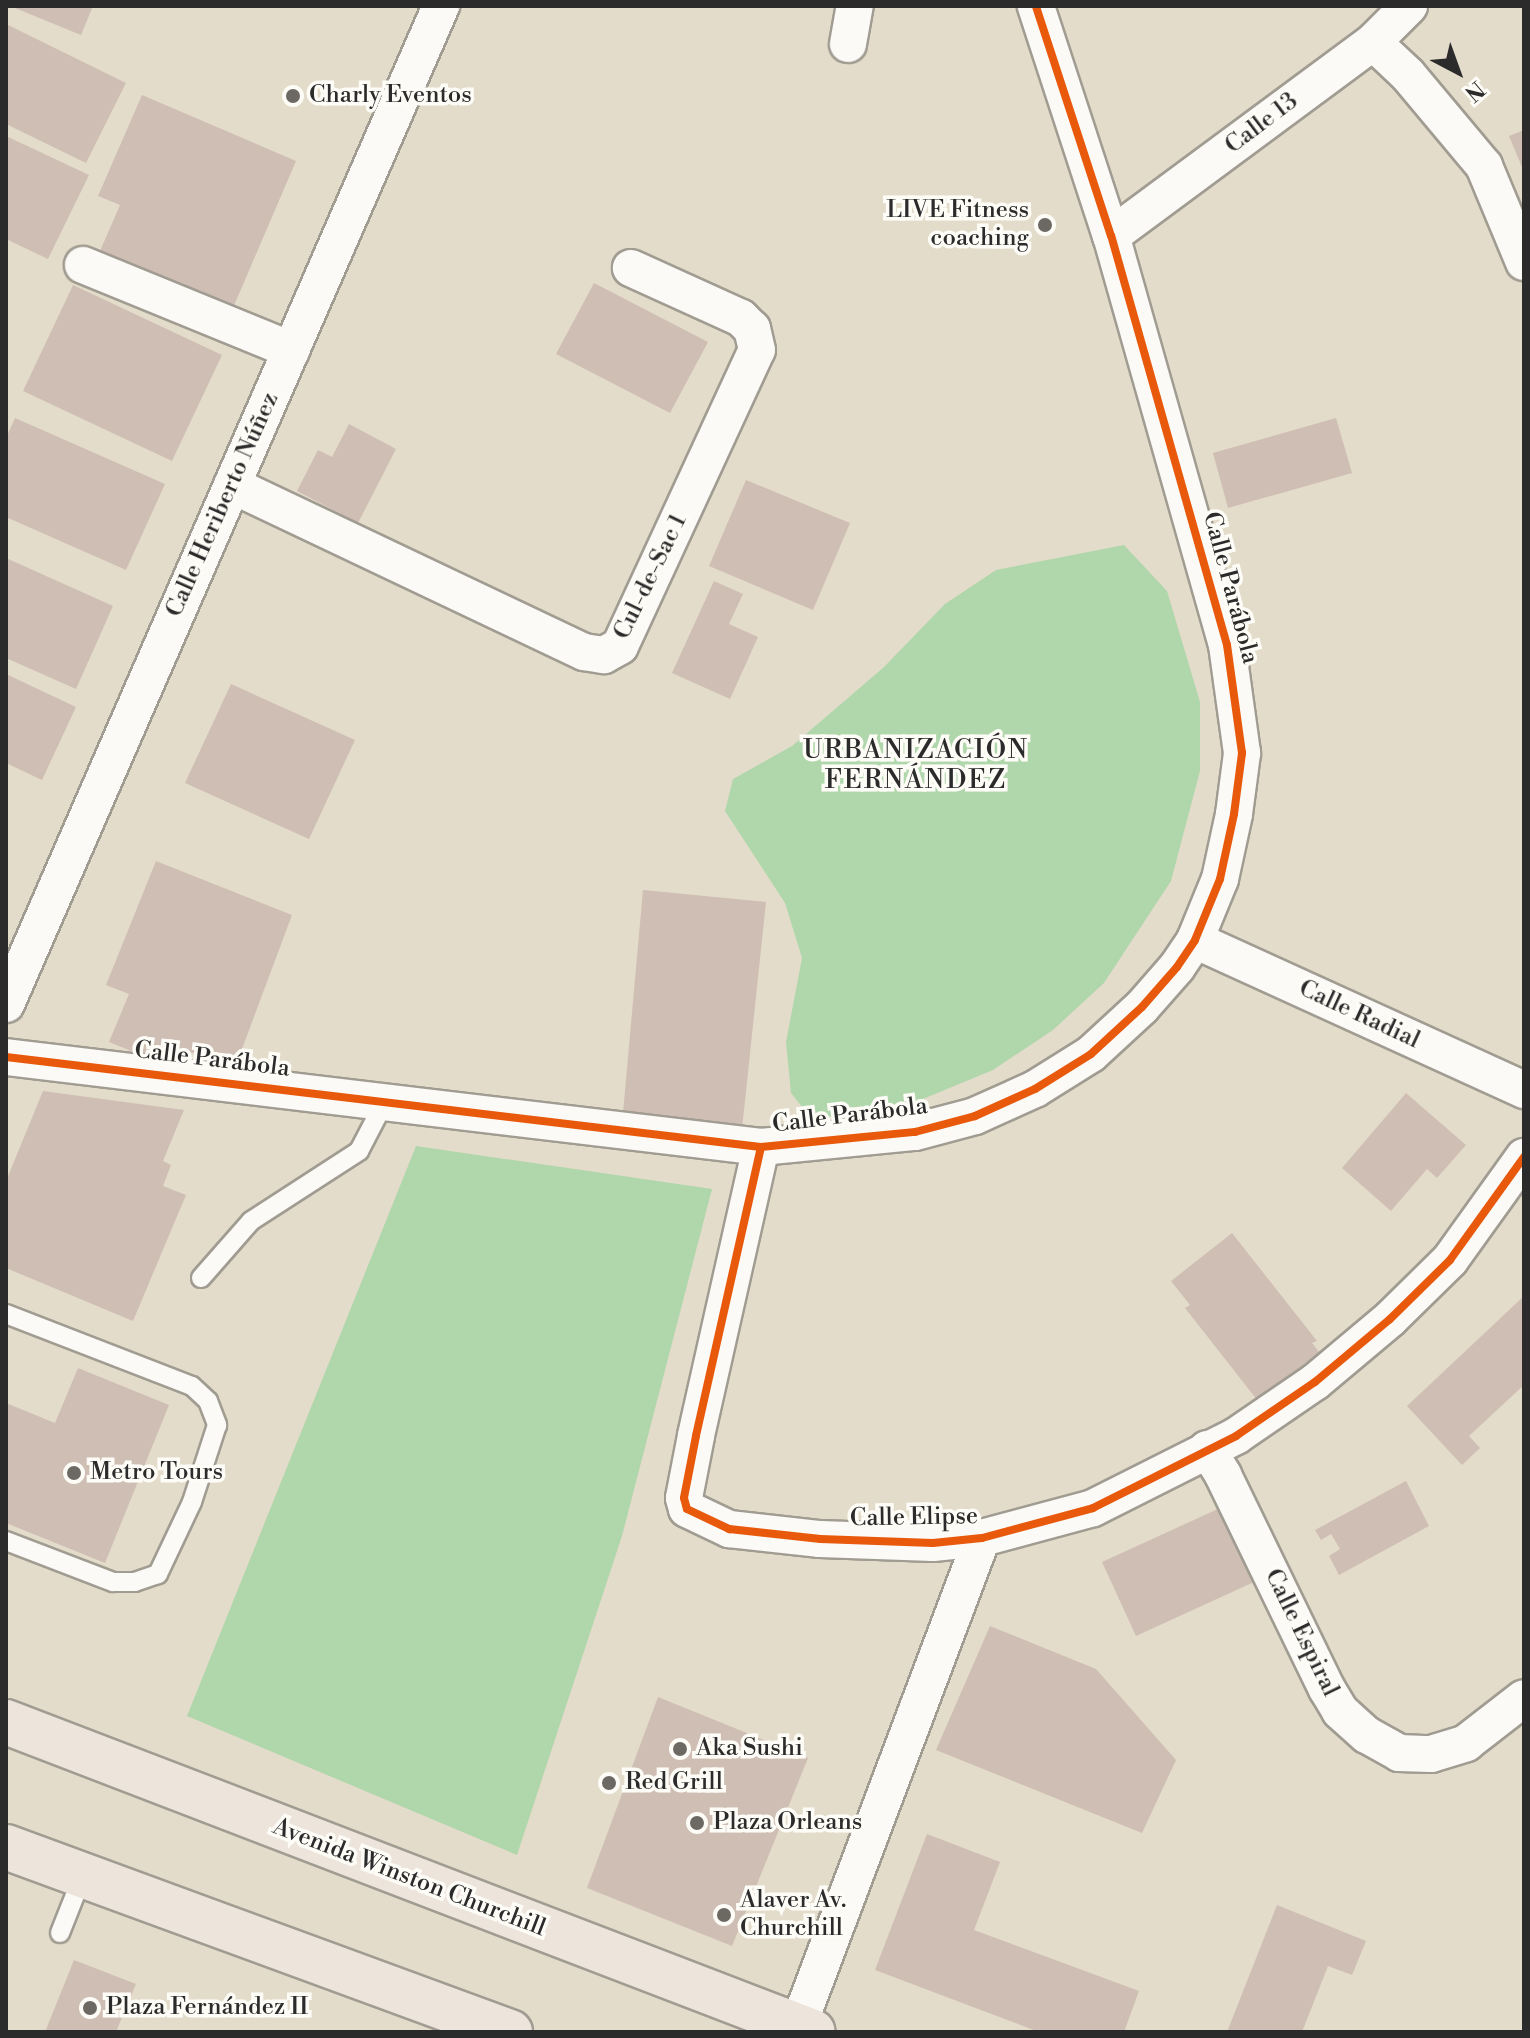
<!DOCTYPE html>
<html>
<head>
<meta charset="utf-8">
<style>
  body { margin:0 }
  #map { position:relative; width:1530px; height:2038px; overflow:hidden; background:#e4dcca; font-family:"Libre Bodoni",serif }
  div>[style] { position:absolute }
  .green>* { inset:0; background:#b0d6ab }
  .building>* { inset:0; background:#cfbeb4 }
  .roads { filter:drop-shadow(2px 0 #a19c92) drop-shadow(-2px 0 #a19c92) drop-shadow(0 2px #a19c92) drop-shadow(0 -2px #a19c92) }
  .lane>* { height:18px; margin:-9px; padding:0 9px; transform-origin:9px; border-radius:9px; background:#fbfaf7 }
  .street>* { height:36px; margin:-18px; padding:0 18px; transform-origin:18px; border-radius:18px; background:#fbfaf7 }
  .primary>* { height:44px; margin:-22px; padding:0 22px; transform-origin:22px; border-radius:22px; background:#ede4dc }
  .cycleway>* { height:8px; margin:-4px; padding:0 4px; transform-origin:4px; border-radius:4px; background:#e8590c }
  .dots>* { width:22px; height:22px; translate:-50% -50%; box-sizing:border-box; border:4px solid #fdfcf7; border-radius:50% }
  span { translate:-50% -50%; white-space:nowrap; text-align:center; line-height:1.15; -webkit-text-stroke:7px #fdfcf7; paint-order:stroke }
  .poi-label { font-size:24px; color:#2b2b2b }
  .left { translate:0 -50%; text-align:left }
  .right { translate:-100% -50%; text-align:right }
  .street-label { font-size:24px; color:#2b2b2b }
  .neighbourhood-label { font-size:26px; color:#2b2b2b; letter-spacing:2px }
  .frame { position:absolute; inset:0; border:8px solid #2b2b2b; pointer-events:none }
  .north { position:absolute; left:1418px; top:32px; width:80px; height:80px; -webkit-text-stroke:6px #fdfcf7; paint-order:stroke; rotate:139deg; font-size:22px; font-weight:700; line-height:32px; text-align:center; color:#2b2b2b }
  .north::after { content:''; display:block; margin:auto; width:28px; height:36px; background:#2b2b2b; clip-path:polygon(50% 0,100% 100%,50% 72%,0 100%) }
</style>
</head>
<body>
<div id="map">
  <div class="green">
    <div style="clip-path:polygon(1124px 545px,1167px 591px,1200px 702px,1200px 771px,1171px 881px,1104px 983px,1053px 1030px,993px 1070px,918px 1101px,838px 1118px,806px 1112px,791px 1093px,786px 1042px,802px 958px,785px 903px,725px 811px,733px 779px,792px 746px,884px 667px,945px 604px,996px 570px)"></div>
    <div style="clip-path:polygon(416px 1146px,712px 1189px,622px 1536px,517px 1855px,187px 1716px)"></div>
  </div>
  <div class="building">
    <div style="clip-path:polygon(10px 6px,93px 6px,81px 35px)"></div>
    <div style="clip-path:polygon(6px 24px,126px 83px,86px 163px,6px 124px)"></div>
    <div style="clip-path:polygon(142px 95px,296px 161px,233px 308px,100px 251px,120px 205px,98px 196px)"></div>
    <div style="clip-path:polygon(1524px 130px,1524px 172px,1509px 136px)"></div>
    <div style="clip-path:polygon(6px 136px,89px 175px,48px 259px,6px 239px)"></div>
    <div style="clip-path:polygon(594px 283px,708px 342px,670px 413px,556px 354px)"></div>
    <div style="clip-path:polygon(73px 285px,222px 355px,172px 461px,23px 391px)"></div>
    <div style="clip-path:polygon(15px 418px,165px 484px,126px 570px,6px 517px,6px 438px)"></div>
    <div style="clip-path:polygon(1336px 418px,1352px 473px,1228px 508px,1213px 453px)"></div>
    <div style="clip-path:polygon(349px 424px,396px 449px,358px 523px,297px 491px,318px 450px,332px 457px)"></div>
    <div style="clip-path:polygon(746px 480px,850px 523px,813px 610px,709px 566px)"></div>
    <div style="clip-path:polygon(6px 558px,113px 606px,76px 689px,6px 658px)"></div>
    <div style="clip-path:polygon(714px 581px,743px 594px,729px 624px,758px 637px,730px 699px,672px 673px)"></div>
    <div style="clip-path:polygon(6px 674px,76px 707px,42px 780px,6px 763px)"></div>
    <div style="clip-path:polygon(231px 684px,355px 740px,309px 839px,185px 783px)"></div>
    <div style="clip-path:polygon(156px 861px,292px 915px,239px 1057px,183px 1052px,176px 1069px,109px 1042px,129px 994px,106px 985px)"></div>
    <div style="clip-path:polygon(643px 890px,766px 902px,742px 1129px,623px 1113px)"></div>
    <div style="clip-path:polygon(43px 1091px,184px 1110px,163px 1161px,171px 1165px,163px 1186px,186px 1195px,133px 1321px,6px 1268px,6px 1181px)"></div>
    <div style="clip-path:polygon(1406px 1093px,1466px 1145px,1437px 1178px,1427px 1169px,1391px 1211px,1342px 1168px)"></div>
    <div style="clip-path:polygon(1232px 1233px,1317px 1341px,1312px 1343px,1319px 1352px,1258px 1401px,1185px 1308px,1190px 1305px,1171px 1281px)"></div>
    <div style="clip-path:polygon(1524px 1296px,1524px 1385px,1469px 1436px,1480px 1448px,1462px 1465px,1407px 1406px)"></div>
    <div style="clip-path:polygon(78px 1368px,169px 1405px,105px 1563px,6px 1523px,6px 1403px,55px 1423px)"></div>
    <div style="clip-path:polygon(1406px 1481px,1429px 1526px,1339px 1575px,1329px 1556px,1340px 1549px,1331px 1534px,1321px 1540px,1315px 1530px)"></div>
    <div style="clip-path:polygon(1220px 1508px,1254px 1582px,1136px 1636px,1102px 1562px)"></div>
    <div style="clip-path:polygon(990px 1626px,1096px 1669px,1176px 1760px,1142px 1833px,936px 1750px)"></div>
    <div style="clip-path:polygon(658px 1697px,808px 1758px,732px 1946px,587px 1888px)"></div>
    <div style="clip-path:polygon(927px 1834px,1000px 1862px,974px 1930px,1139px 1991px,1124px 2032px,1039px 2032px,875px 1970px)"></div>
    <div style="clip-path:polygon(1277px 1905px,1366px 1941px,1352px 1975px,1328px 1966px,1302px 2032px,1227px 2032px)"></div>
    <div style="clip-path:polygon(74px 1960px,136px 1984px,116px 2032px,45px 2032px)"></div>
  </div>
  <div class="roads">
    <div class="lane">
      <div style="left:201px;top:1278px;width:76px;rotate:-48.7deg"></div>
      <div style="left:251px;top:1221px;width:129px;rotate:-32.9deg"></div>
      <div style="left:359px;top:1151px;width:56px;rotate:-62.5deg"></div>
      <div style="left:6px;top:1314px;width:199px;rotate:21.2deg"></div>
      <div style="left:192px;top:1386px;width:22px;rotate:43deg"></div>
      <div style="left:208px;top:1401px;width:26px;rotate:69deg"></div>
      <div style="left:217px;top:1425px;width:81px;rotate:108deg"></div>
      <div style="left:192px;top:1502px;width:80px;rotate:115.3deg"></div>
      <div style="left:158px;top:1574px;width:24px;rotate:161deg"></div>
      <div style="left:135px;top:1582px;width:22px;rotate:180deg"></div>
      <div style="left:113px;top:1582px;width:115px;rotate:-159deg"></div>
      <div style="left:60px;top:1933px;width:62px;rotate:-68.4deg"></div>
    </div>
    <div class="street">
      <div style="left:1373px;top:42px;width:48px;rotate:43.3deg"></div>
      <div style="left:1408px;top:75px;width:119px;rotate:50.1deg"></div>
      <div style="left:1484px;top:166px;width:104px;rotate:67.4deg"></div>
      <div style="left:848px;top:44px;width:39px;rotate:-80deg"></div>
      <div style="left:1111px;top:236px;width:326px;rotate:-36.5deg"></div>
      <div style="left:1373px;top:42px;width:51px;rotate:-45deg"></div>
      <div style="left:83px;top:265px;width:225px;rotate:22.2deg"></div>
      <div style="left:232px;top:485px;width:390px;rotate:25.4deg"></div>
      <div style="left:584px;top:652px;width:20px;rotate:9deg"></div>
      <div style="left:604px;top:655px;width:18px;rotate:-29deg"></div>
      <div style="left:620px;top:646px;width:326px;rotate:-65.2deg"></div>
      <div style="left:757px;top:350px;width:22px;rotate:-103deg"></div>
      <div style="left:752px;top:329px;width:16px;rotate:-135deg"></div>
      <div style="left:741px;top:318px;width:121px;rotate:-155.6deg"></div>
      <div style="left:1195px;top:940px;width:362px;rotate:24.5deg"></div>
      <div style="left:6px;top:1004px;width:1089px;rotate:-66.45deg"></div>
      <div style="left:6px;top:1057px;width:760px;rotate:6.8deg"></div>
      <div style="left:761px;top:1147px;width:155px;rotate:-5.6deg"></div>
      <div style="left:915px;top:1132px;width:62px;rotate:-14.9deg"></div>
      <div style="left:975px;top:1116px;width:66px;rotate:-24.2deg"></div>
      <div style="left:1035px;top:1089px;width:66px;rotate:-32deg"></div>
      <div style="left:1091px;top:1054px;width:69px;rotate:-42.7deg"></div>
      <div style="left:1142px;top:1007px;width:53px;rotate:-48.8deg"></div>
      <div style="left:1177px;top:967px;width:32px;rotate:-56deg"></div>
      <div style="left:1195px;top:940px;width:66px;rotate:-67.7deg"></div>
      <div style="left:1220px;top:879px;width:66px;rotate:-77.8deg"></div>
      <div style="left:1234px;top:814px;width:62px;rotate:-82.5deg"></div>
      <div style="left:1242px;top:753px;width:109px;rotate:-97.9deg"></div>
      <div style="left:1227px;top:645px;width:425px;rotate:-105.8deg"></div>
      <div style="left:1111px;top:236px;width:242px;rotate:-108.1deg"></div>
      <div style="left:761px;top:1147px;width:296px;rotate:102.7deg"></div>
      <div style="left:696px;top:1436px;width:63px;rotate:101deg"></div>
      <div style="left:684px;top:1498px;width:11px;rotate:75deg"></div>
      <div style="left:687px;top:1509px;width:47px;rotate:25.5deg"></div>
      <div style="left:729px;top:1529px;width:92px;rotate:6.3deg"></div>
      <div style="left:820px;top:1539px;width:113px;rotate:2deg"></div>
      <div style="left:933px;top:1543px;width:49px;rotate:-5.8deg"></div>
      <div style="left:982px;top:1538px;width:115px;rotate:-15.1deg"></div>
      <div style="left:1093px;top:1508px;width:160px;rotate:-26.7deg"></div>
      <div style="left:1236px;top:1436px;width:96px;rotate:-34.4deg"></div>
      <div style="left:1315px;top:1382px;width:98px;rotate:-40deg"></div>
      <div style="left:1390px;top:1319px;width:84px;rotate:-44.5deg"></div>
      <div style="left:1450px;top:1260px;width:127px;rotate:-54.3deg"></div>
      <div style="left:1207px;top:1449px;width:31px;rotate:58deg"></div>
      <div style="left:1223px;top:1475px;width:238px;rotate:64.1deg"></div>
      <div style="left:1327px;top:1689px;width:26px;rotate:59deg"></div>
      <div style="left:1340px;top:1711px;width:36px;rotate:42deg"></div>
      <div style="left:1367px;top:1735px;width:37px;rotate:29deg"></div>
      <div style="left:1399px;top:1753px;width:32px;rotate:2deg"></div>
      <div style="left:1431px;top:1754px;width:37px;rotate:-17deg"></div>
      <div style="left:1466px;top:1743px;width:73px;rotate:-37.8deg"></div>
      <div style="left:798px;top:2026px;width:522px;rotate:-69.34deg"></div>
    </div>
    <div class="primary">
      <div style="left:6px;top:1722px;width:864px;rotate:21.01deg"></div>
      <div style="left:6px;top:1847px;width:537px;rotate:20.16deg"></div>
    </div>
  </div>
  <div class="cycleway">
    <div style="left:6px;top:1057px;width:760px;rotate:6.8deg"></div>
    <div style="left:761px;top:1147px;width:155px;rotate:-5.6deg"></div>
    <div style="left:915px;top:1132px;width:62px;rotate:-14.9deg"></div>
    <div style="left:975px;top:1116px;width:66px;rotate:-24.2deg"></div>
    <div style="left:1035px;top:1089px;width:66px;rotate:-32deg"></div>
    <div style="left:1091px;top:1054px;width:69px;rotate:-42.7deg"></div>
    <div style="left:1142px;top:1007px;width:53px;rotate:-48.8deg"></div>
    <div style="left:1177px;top:967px;width:32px;rotate:-56deg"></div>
    <div style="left:1195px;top:940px;width:66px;rotate:-67.7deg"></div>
    <div style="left:1220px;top:879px;width:66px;rotate:-77.8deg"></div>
    <div style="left:1234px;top:814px;width:62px;rotate:-82.5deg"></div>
    <div style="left:1242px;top:753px;width:109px;rotate:-97.9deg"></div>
    <div style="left:1227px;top:645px;width:425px;rotate:-105.8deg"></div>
    <div style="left:1111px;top:236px;width:242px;rotate:-108.1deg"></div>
    <div style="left:761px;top:1147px;width:296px;rotate:102.7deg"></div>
    <div style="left:696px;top:1436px;width:63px;rotate:101deg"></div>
    <div style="left:684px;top:1498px;width:11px;rotate:75deg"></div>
    <div style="left:687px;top:1509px;width:47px;rotate:25.5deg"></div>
    <div style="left:729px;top:1529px;width:92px;rotate:6.3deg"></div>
    <div style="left:820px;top:1539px;width:113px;rotate:2deg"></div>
    <div style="left:933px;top:1543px;width:49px;rotate:-5.8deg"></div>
    <div style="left:982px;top:1538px;width:115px;rotate:-15.1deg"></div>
    <div style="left:1093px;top:1508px;width:160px;rotate:-26.7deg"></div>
    <div style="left:1236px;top:1436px;width:96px;rotate:-34.4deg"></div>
    <div style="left:1315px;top:1382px;width:98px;rotate:-40deg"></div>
    <div style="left:1390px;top:1319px;width:84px;rotate:-44.5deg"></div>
    <div style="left:1450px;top:1260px;width:127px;rotate:-54.3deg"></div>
  </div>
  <div class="dots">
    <div style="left:293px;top:96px;background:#6c6963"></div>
    <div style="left:1045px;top:225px;background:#6c6963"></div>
    <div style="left:74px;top:1473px;background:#6c6963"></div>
    <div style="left:680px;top:1749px;background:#6c6963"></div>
    <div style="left:609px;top:1783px;background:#6c6963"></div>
    <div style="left:697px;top:1823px;background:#6c6963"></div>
    <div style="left:724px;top:1915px;background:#6c6963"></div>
    <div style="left:90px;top:2008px;background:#6c6963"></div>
  </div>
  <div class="poi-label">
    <span class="left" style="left:309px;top:96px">Charly Eventos</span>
    <span class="right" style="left:1029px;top:225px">LIVE Fitness<br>coaching</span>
    <span class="left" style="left:90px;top:1473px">Metro Tours</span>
    <span class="left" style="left:696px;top:1749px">Aka Sushi</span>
    <span class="left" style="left:625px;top:1783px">Red Grill</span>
    <span class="left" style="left:713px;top:1823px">Plaza Orleans</span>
    <span class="left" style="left:740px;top:1915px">Alaver Av.<br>Churchill</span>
    <span class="left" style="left:106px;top:2008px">Plaza Fernández II</span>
  </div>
  <div class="street-label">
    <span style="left:1262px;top:124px;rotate:-37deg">Calle 13</span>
    <span style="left:223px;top:505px;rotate:-66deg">Calle Heriberto Núñez</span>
    <span style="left:651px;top:577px;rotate:-64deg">Cul-de-Sac 1</span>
    <span style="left:1230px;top:588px;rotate:75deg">Calle Parábola</span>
    <span style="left:1359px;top:1015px;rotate:25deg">Calle Radial</span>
    <span style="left:212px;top:1060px;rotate:7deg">Calle Parábola</span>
    <span style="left:850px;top:1116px;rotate:-7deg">Calle Parábola</span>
    <span style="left:914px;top:1518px;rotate:-1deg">Calle Elipse</span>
    <span style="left:1301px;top:1633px;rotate:64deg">Calle Espiral</span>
    <span style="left:409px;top:1878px;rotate:21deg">Avenida Winston Churchill</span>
  </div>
  <div class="neighbourhood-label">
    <span style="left:916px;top:766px">URBANIZACIÓN<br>FERNÁNDEZ</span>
  </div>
  <div class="frame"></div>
  <div class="north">N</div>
</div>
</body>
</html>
